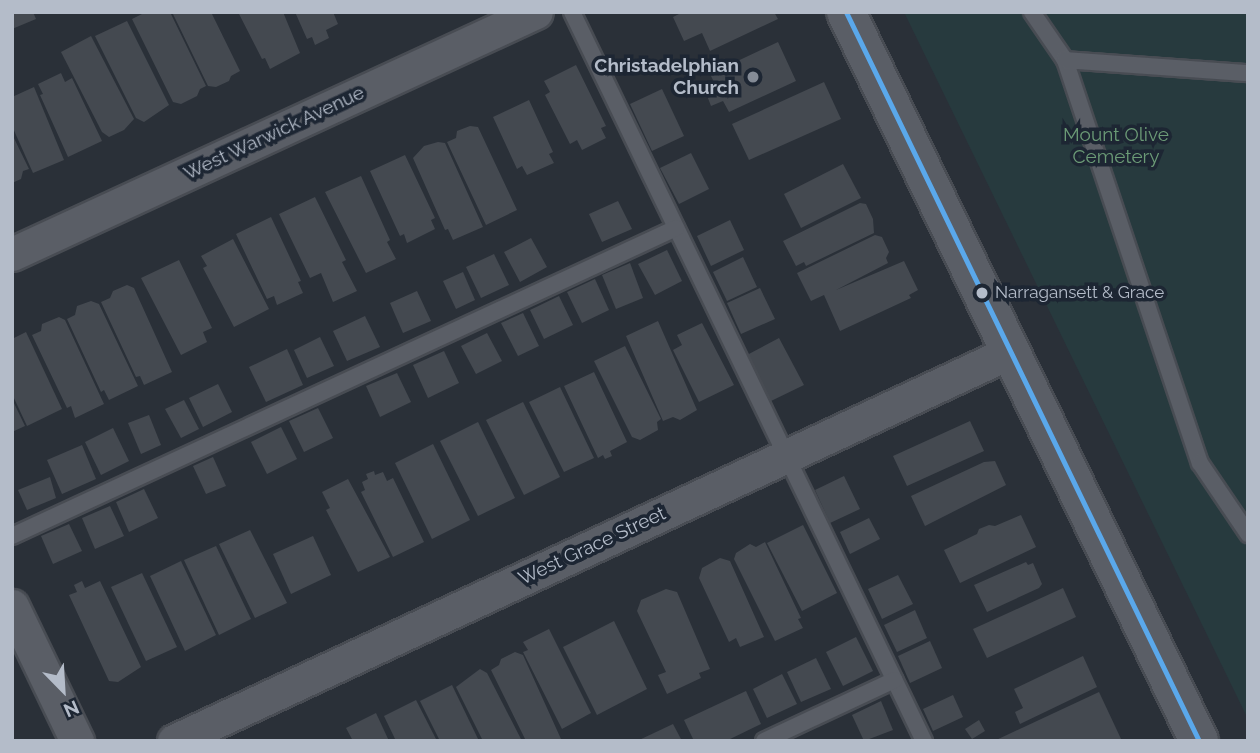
<!DOCTYPE html>
<html>
<head>
<meta charset="utf-8">
<style>
  body { margin:0 }
  #map { position:relative; width:1260px; height:753px; overflow:hidden; background:#2a3038; font-family:Raleway,sans-serif }
  div>[style] { position:absolute }
  .green>* { inset:0; background:#273a3e }
  .building>* { inset:0; background:#444950 }
  .roads { filter:drop-shadow(2px 0 #484c53) drop-shadow(-2px 0 #484c53) drop-shadow(0 2px #484c53) drop-shadow(0 -2px #484c53) }
  .service>* { height:16px; margin:-8px; padding:0 8px; transform-origin:8px; border-radius:8px; background:#5a5e66 }
  .minor>* { height:33px; margin:-16.5px; padding:0 16.5px; transform-origin:16.5px; border-radius:16.5px; background:#5a5e66 }
  .tertiary>* { height:38px; margin:-19px; padding:0 19px; transform-origin:19px; border-radius:19px; background:#5a5e66 }
  .bus-1>* { height:5px; margin:-2.5px; padding:0 2.5px; transform-origin:2.5px; border-radius:2.5px; background:#5aa8eb }
  .dots>* { width:19px; height:19px; translate:-50% -50%; box-sizing:border-box; border:4px solid #1d2633; border-radius:50% }
  span { translate:-50% -50%; white-space:nowrap; text-align:center; line-height:1.15; -webkit-text-stroke:7px #1d2633; paint-order:stroke }
  .bus-label { font-size:17px; color:#b4bcc9 }
  .left { translate:0 -50%; text-align:left }
  .poi-label { font-size:19px; color:#b4bcc9; font-weight:700 }
  .right { translate:-100% -50%; text-align:right }
  .street-label { font-size:19px; color:#b4bcc9 }
  .park-label { font-size:19px; color:#6b9a76 }
  .frame { position:absolute; inset:0; border:14px solid #b4bcc9; pointer-events:none }
  .north { position:absolute; left:28px; top:655px; width:70px; height:70px; -webkit-text-stroke:5px #1d2633; paint-order:stroke; rotate:156deg; font-size:19px; font-weight:700; line-height:28px; text-align:center; color:#b4bcc9 }
  .north::after { content:''; display:block; margin:auto; width:24px; height:32px; background:#b4bcc9; clip-path:polygon(50% 0,100% 100%,50% 72%,0 100%) }
</style>
</head>
<body>
<div id="map">
  <div class="green">
    <div style="clip-path:polygon(904px 12px,1248px 12px,1248px 719px)"></div>
  </div>
  <div class="building">
    <div style="clip-path:polygon(12px 12px,33px 12px,36px 19px,12px 29px)"></div>
    <div style="clip-path:polygon(146px 12px,170px 12px,206px 86px,200px 89px,197px 96px,181px 104px,173px 102px,132px 19px)"></div>
    <div style="clip-path:polygon(172px 12px,211px 12px,240px 71px,231px 76px,229px 81px,216px 87px,208px 86px)"></div>
    <div style="clip-path:polygon(238px 12px,283px 12px,300px 53px,270px 69px,265px 58px,262px 59px)"></div>
    <div style="clip-path:polygon(295px 12px,333px 12px,338px 24px,326px 30px,329px 38px,315px 45px,312px 37px,307px 39px)"></div>
    <div style="clip-path:polygon(683px 12px,774px 12px,778px 19px,710px 51px,702px 33px,684px 41px,673px 17px)"></div>
    <div style="clip-path:polygon(127px 21px,169px 105px,144px 122px,136px 118px,95px 36px)"></div>
    <div style="clip-path:polygon(91px 36px,134px 119px,124px 130px,109px 137px,102px 132px,61px 52px)"></div>
    <div style="clip-path:polygon(778px 42px,796px 81px,729px 112px,723px 101px,711px 106px,706px 93px,717px 88px,710px 74px)"></div>
    <div style="clip-path:polygon(576px 65px,606px 126px,601px 128px,606px 138px,582px 150px,577px 140px,570px 144px,545px 95px,550px 92px,544px 81px)"></div>
    <div style="clip-path:polygon(61px 73px,65px 82px,72px 78px,102px 141px,68px 157px,40px 95px,43px 94px,38px 84px)"></div>
    <div style="clip-path:polygon(824px 82px,841px 119px,749px 160px,732px 124px)"></div>
    <div style="clip-path:polygon(34px 87px,64px 160px,33px 173px,12px 126px,12px 97px)"></div>
    <div style="clip-path:polygon(662px 89px,684px 136px,652px 151px,630px 104px)"></div>
    <div style="clip-path:polygon(529px 100px,553px 152px,549px 154px,554px 163px,527px 175px,522px 166px,517px 169px,493px 117px)"></div>
    <div style="clip-path:polygon(470px 126px,478px 127px,517px 210px,486px 225px,447px 142px,456px 138px,457px 131px)"></div>
    <div style="clip-path:polygon(12px 134px,29px 169px,23px 171px,21px 179px,12px 183px)"></div>
    <div style="clip-path:polygon(438px 142px,445px 143px,483px 227px,453px 240px,448px 229px,445px 230px,413px 158px,424px 146px)"></div>
    <div style="clip-path:polygon(691px 153px,709px 189px,679px 204px,660px 168px)"></div>
    <div style="clip-path:polygon(405px 155px,435px 218px,431px 220px,435px 229px,407px 243px,404px 234px,400px 236px,370px 171px)"></div>
    <div style="clip-path:polygon(843px 164px,861px 198px,801px 228px,784px 194px)"></div>
    <div style="clip-path:polygon(361px 176px,390px 240px,387px 242px,396px 259px,366px 273px,325px 192px)"></div>
    <div style="clip-path:polygon(315px 197px,346px 260px,342px 262px,357px 291px,333px 302px,321px 273px,310px 278px,279px 214px)"></div>
    <div style="clip-path:polygon(618px 201px,632px 229px,602px 242px,589px 214px)"></div>
    <div style="clip-path:polygon(860px 203px,866px 204px,873px 219px,874px 233px,806px 266px,804px 262px,796px 266px,783px 241px)"></div>
    <div style="clip-path:polygon(271px 217px,301px 281px,298px 282px,303px 293px,277px 305px,274px 296px,267px 299px,236px 234px)"></div>
    <div style="clip-path:polygon(730px 220px,744px 250px,711px 266px,697px 236px)"></div>
    <div style="clip-path:polygon(875px 235px,882px 237px,889px 252px,886px 258px,888px 263px,836px 290px,904px 261px,918px 290px,909px 295px,911px 298px,840px 331px,824px 295px,811px 301px,797px 273px)"></div>
    <div style="clip-path:polygon(531px 238px,547px 267px,520px 282px,504px 252px)"></div>
    <div style="clip-path:polygon(233px 239px,269px 309px,234px 327px,203px 268px,207px 266px,201px 256px)"></div>
    <div style="clip-path:polygon(667px 250px,682px 281px,655px 295px,638px 264px)"></div>
    <div style="clip-path:polygon(494px 254px,509px 285px,481px 298px,466px 267px)"></div>
    <div style="clip-path:polygon(743px 257px,757px 287px,727px 301px,713px 272px)"></div>
    <div style="clip-path:polygon(179px 260px,212px 328px,203px 332px,207px 342px,181px 355px,141px 278px)"></div>
    <div style="clip-path:polygon(630px 263px,643px 298px,616px 309px,602px 275px)"></div>
    <div style="clip-path:polygon(463px 272px,475px 300px,456px 309px,443px 281px)"></div>
    <div style="clip-path:polygon(595px 279px,609px 310px,582px 323px,567px 292px)"></div>
    <div style="clip-path:polygon(127px 285px,134px 288px,172px 372px,144px 385px,140px 376px,136px 377px,101px 302px,110px 298px,113px 291px)"></div>
    <div style="clip-path:polygon(760px 288px,775px 319px,741px 334px,727px 303px)"></div>
    <div style="clip-path:polygon(417px 291px,431px 321px,403px 333px,390px 303px)"></div>
    <div style="clip-path:polygon(559px 296px,573px 325px,544px 339px,530px 310px)"></div>
    <div style="clip-path:polygon(91px 301px,99px 304px,138px 386px,109px 400px,104px 390px,101px 392px,67px 319px,75px 315px,77px 306px)"></div>
    <div style="clip-path:polygon(523px 313px,539px 346px,518px 356px,501px 323px)"></div>
    <div style="clip-path:polygon(365px 316px,380px 347px,347px 361px,333px 331px)"></div>
    <div style="clip-path:polygon(59px 317px,65px 320px,104px 404px,75px 418px,71px 406px,67px 408px,32px 335px,41px 331px,42px 324px)"></div>
    <div style="clip-path:polygon(658px 321px,697px 410px,680px 420px,673px 417px,663px 421px,626px 336px)"></div>
    <div style="clip-path:polygon(702px 323px,734px 385px,699px 402px,673px 350px,682px 345px,677px 335px)"></div>
    <div style="clip-path:polygon(26px 332px,62px 409px,27px 426px,12px 394px,12px 339px)"></div>
    <div style="clip-path:polygon(487px 333px,502px 361px,476px 374px,461px 346px)"></div>
    <div style="clip-path:polygon(320px 337px,334px 366px,307px 378px,294px 350px)"></div>
    <div style="clip-path:polygon(779px 338px,804px 385px,771px 401px,747px 355px)"></div>
    <div style="clip-path:polygon(625px 346px,661px 419px,657px 422px,658px 430px,640px 440px,632px 437px,594px 361px)"></div>
    <div style="clip-path:polygon(287px 349px,303px 385px,266px 402px,249px 367px)"></div>
    <div style="clip-path:polygon(444px 351px,459px 383px,428px 398px,413px 365px)"></div>
    <div style="clip-path:polygon(594px 372px,627px 442px,610px 451px,612px 456px,605px 459px,603px 455px,598px 458px,564px 386px)"></div>
    <div style="clip-path:polygon(397px 373px,411px 402px,380px 417px,366px 386px)"></div>
    <div style="clip-path:polygon(218px 384px,232px 412px,203px 427px,189px 398px)"></div>
    <div style="clip-path:polygon(560px 387px,594px 458px,564px 472px,529px 402px)"></div>
    <div style="clip-path:polygon(12px 399px,25px 426px,12px 432px)"></div>
    <div style="clip-path:polygon(184px 400px,199px 429px,181px 438px,165px 409px)"></div>
    <div style="clip-path:polygon(523px 402px,560px 477px,524px 495px,486px 420px)"></div>
    <div style="clip-path:polygon(318px 408px,333px 438px,304px 452px,289px 421px)"></div>
    <div style="clip-path:polygon(149px 415px,161px 445px,141px 454px,128px 423px)"></div>
    <div style="clip-path:polygon(970px 421px,984px 451px,907px 486px,893px 456px)"></div>
    <div style="clip-path:polygon(478px 422px,515px 498px,478px 516px,440px 441px)"></div>
    <div style="clip-path:polygon(281px 427px,297px 459px,267px 474px,251px 442px)"></div>
    <div style="clip-path:polygon(113px 428px,129px 461px,101px 475px,85px 442px)"></div>
    <div style="clip-path:polygon(433px 444px,470px 520px,432px 539px,395px 463px)"></div>
    <div style="clip-path:polygon(82px 445px,96px 479px,62px 494px,47px 460px)"></div>
    <div style="clip-path:polygon(213px 457px,226px 486px,206px 494px,193px 466px)"></div>
    <div style="clip-path:polygon(995px 461px,1006px 485px,925px 526px,911px 496px,984px 462px)"></div>
    <div style="clip-path:polygon(374px 471px,375px 475px,383px 472px,387px 481px,393px 478px,424px 542px,393px 557px,361px 492px,365px 490px,362px 482px,368px 479px,366px 474px)"></div>
    <div style="clip-path:polygon(844px 476px,860px 509px,830px 523px,815px 490px)"></div>
    <div style="clip-path:polygon(50px 477px,56px 498px,27px 510px,18px 490px)"></div>
    <div style="clip-path:polygon(348px 479px,390px 557px,358px 572px,326px 510px,330px 508px,322px 492px)"></div>
    <div style="clip-path:polygon(144px 489px,158px 518px,129px 532px,116px 502px)"></div>
    <div style="clip-path:polygon(110px 506px,124px 536px,95px 549px,82px 518px)"></div>
    <div style="clip-path:polygon(1021px 515px,1036px 547px,960px 583px,944px 550px,977px 534px,979px 529px,989px 525px,995px 526px)"></div>
    <div style="clip-path:polygon(869px 518px,880px 539px,850px 554px,840px 532px)"></div>
    <div style="clip-path:polygon(69px 524px,82px 551px,53px 564px,41px 536px)"></div>
    <div style="clip-path:polygon(803px 525px,837px 593px,802px 611px,767px 543px)"></div>
    <div style="clip-path:polygon(250px 530px,287px 603px,255px 618px,219px 544px)"></div>
    <div style="clip-path:polygon(313px 536px,331px 575px,291px 594px,273px 554px)"></div>
    <div style="clip-path:polygon(765px 542px,801px 618px,798px 619px,803px 628px,775px 641px,734px 559px,736px 553px,750px 544px,756px 547px)"></div>
    <div style="clip-path:polygon(216px 546px,251px 619px,219px 635px,184px 560px)"></div>
    <div style="clip-path:polygon(720px 558px,730px 561px,764px 637px,740px 647px,736px 638px,729px 642px,699px 578px,702px 568px)"></div>
    <div style="clip-path:polygon(181px 561px,216px 635px,185px 651px,150px 576px)"></div>
    <div style="clip-path:polygon(1026px 562px,1028px 565px,1033px 563px,1042px 584px,1039px 588px,987px 612px,974px 585px)"></div>
    <div style="clip-path:polygon(142px 573px,177px 647px,146px 661px,111px 587px)"></div>
    <div style="clip-path:polygon(898px 575px,913px 604px,882px 619px,868px 589px)"></div>
    <div style="clip-path:polygon(82px 581px,85px 588px,100px 581px,141px 667px,118px 682px,109px 681px,69px 595px,77px 592px,74px 585px)"></div>
    <div style="clip-path:polygon(1063px 588px,1076px 617px,987px 658px,973px 629px)"></div>
    <div style="clip-path:polygon(666px 589px,677px 592px,710px 669px,699px 673px,701px 678px,667px 694px,658px 675px,666px 672px,637px 611px,641px 600px)"></div>
    <div style="clip-path:polygon(915px 610px,927px 638px,897px 652px,884px 625px)"></div>
    <div style="clip-path:polygon(614px 621px,647px 689px,597px 715px,563px 647px)"></div>
    <div style="clip-path:polygon(549px 629px,591px 713px,562px 729px,523px 652px,528px 650px,523px 642px)"></div>
    <div style="clip-path:polygon(856px 637px,873px 671px,843px 686px,826px 652px)"></div>
    <div style="clip-path:polygon(930px 641px,942px 668px,910px 683px,898px 656px)"></div>
    <div style="clip-path:polygon(515px 652px,523px 655px,561px 739px,526px 741px,491px 670px,499px 665px,501px 659px)"></div>
    <div style="clip-path:polygon(1083px 656px,1097px 687px,1020px 724px,1015px 712px,1023px 708px,1014px 689px)"></div>
    <div style="clip-path:polygon(816px 658px,831px 689px,801px 702px,787px 672px)"></div>
    <div style="clip-path:polygon(480px 669px,487px 673px,522px 741px,483px 741px,456px 687px)"></div>
    <div style="clip-path:polygon(782px 674px,797px 704px,767px 718px,753px 689px)"></div>
    <div style="clip-path:polygon(452px 685px,479px 741px,440px 741px,420px 701px)"></div>
    <div style="clip-path:polygon(746px 691px,761px 724px,726px 741px,694px 741px,684px 720px)"></div>
    <div style="clip-path:polygon(1099px 692px,1122px 741px,994px 741px)"></div>
    <div style="clip-path:polygon(953px 695px,963px 717px,933px 731px,923px 709px)"></div>
    <div style="clip-path:polygon(416px 700px,437px 741px,396px 741px,384px 716px)"></div>
    <div style="clip-path:polygon(881px 701px,893px 730px,864px 741px,852px 715px)"></div>
    <div style="clip-path:polygon(376px 713px,389px 741px,353px 741px,346px 728px)"></div>
    <div style="clip-path:polygon(979px 720px,985px 731px,972px 739px,965px 729px)"></div>
    <div style="clip-path:polygon(673px 724px,682px 741px,637px 741px)"></div>
  </div>
  <div class="roads">
    <div class="service">
      <div style="left:572px;top:12px;width:810px;rotate:64.23deg"></div>
      <div style="left:1032px;top:12px;width:58px;rotate:55.5deg"></div>
      <div style="left:1065px;top:60px;width:425px;rotate:71.5deg"></div>
      <div style="left:1200px;top:463px;width:86px;rotate:55.9deg"></div>
      <div style="left:1065px;top:60px;width:183px;rotate:4.1deg"></div>
      <div style="left:12px;top:536px;width:732px;rotate:-24.88deg"></div>
      <div style="left:764px;top:741px;width:144px;rotate:-25.1deg"></div>
    </div>
    <div class="minor">
      <div style="left:12px;top:254px;width:577px;rotate:-24.79deg"></div>
      <div style="left:12px;top:606px;width:150px;rotate:64.3deg"></div>
      <div style="left:174px;top:741px;width:922px;rotate:-24.95deg"></div>
    </div>
    <div class="tertiary">
      <div style="left:846px;top:12px;width:810px;rotate:64.16deg"></div>
    </div>
  </div>
  <div class="bus-1">
    <div style="left:846px;top:12px;width:810px;rotate:64.16deg"></div>
  </div>
  <div class="dots">
    <div style="left:753px;top:77px;background:#848b96"></div>
    <div style="left:982px;top:293px;background:#b4bcc9"></div>
  </div>
  <div class="bus-label">
    <span class="left" style="left:995px;top:293px">Narragansett &amp; Grace</span>
  </div>
  <div class="poi-label">
    <span class="right" style="left:739px;top:77px">Christadelphian<br>Church</span>
  </div>
  <div class="street-label">
    <span style="left:274px;top:133px;rotate:-25deg">West Warwick Avenue</span>
    <span style="left:592px;top:546px;rotate:-25deg">West Grace Street</span>
  </div>
  <div class="park-label">
    <span style="left:1116px;top:146px">Mount Olive<br>Cemetery</span>
  </div>
  <div class="frame"></div>
  <div class="north">N</div>
</div>
</body>
</html>
